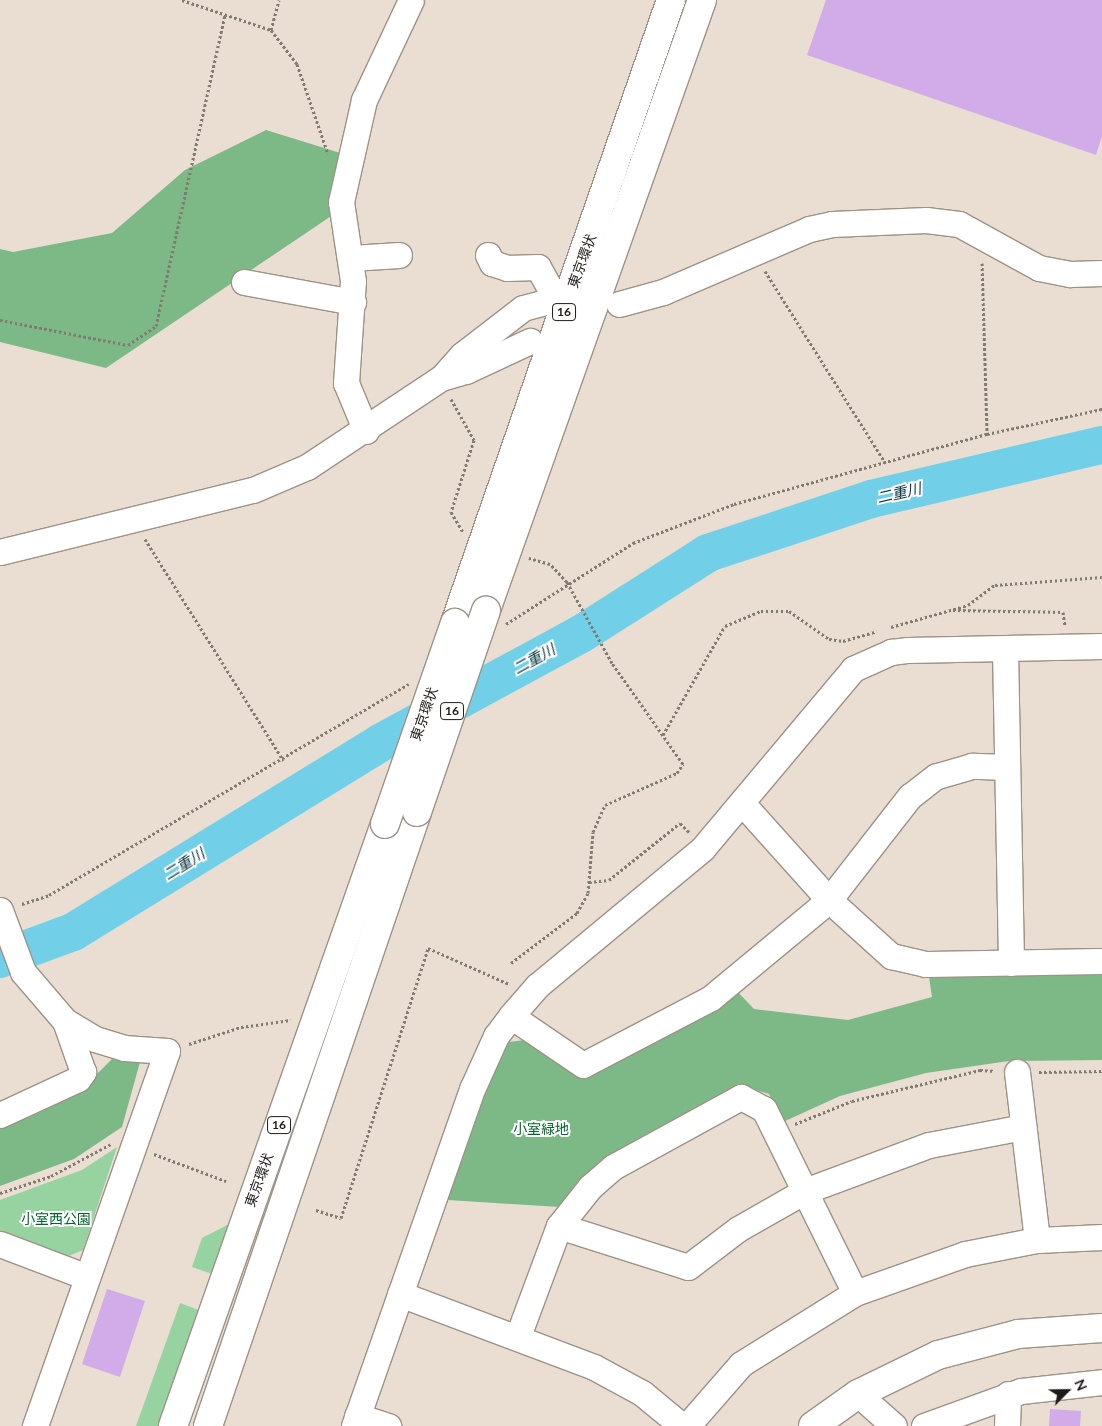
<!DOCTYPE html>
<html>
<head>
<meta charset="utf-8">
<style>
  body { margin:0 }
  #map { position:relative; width:1102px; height:1426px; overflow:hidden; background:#e9ded1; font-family:Lato,"Noto Sans JP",sans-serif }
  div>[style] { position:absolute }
  .green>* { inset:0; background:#97d3a1 }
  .forest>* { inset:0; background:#7db987 }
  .river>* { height:38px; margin:-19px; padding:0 19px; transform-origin:19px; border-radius:19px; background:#71d0e7 }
  .building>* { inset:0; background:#d2abe9 }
  .path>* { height:3px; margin-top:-1.5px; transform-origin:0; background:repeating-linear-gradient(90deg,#817a71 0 2.5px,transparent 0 5px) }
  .roads { filter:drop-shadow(1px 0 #9d9286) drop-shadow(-1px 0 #9d9286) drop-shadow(0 1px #9d9286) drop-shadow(0 -1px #9d9286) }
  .minor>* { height:25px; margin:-12.5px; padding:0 12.5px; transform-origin:12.5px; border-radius:12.5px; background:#fff }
  .major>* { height:28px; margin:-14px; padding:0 14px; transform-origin:14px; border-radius:14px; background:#fff }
  .highway>* { height:28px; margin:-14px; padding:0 14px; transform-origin:14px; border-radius:14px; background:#fff }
  .bridges { filter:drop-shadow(1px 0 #9d9286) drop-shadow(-1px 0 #9d9286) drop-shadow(0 1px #9d9286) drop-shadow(0 -1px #9d9286) }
  .highway-bridge>* { height:28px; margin:-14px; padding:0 14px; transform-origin:14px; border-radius:14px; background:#fff }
  span { translate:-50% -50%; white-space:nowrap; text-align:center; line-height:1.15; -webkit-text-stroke:4px #fff; paint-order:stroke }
  .shield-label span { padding:1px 4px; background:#fff; border:1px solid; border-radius:4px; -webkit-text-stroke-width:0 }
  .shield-label { font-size:12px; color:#1e1a16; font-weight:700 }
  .street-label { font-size:14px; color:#1e1a16 }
  .park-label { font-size:14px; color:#00662a }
  .water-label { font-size:15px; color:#073640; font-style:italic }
  .north { position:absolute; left:1042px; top:1366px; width:50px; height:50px; -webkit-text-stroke:4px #fff; paint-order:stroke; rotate:67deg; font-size:14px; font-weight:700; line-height:20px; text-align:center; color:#1e1a16 }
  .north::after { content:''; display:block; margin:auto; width:18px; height:22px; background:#1e1a16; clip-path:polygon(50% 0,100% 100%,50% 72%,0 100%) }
</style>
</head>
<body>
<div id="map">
  <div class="green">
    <div style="clip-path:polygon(117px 1147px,83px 1250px,62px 1259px,0 1233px,0 1200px,82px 1170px)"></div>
    <div style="clip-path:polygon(235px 1221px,218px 1276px,192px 1267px,202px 1238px)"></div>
    <div style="clip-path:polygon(180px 1303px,204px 1312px,163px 1426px,136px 1426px)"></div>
  </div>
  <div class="forest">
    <div style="clip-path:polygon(266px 130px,350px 156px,349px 204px,106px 368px,0 342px,0 249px,13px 252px,112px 233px,185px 170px)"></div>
    <div style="clip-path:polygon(1102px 975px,1102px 1060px,1009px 1061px,926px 1073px,840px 1096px,783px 1122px,769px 1094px,740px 1085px,559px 1207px,448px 1200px,486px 1089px,509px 1042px,525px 1040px,583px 1079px,735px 989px,754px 1009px,848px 1020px,932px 997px,929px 977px)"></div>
    <div style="clip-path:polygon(112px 1059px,140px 1062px,122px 1127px,74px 1159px,0 1186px,0 1128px,43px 1111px,89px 1082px)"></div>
  </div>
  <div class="river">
    <div style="left:0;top:959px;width:78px;rotate:-20.3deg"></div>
    <div style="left:73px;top:932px;width:361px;rotate:-31.6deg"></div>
    <div style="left:380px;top:743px;width:229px;rotate:-28.5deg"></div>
    <div style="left:581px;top:634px;width:151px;rotate:-32.5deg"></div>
    <div style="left:708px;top:553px;width:172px;rotate:-18.3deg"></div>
    <div style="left:871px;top:499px;width:237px;rotate:-13.2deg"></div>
  </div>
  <div class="building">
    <div style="clip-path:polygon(826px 0,1102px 0,1102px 136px,1096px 155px,807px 55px)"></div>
    <div style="clip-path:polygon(107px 1289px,145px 1301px,120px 1377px,82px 1364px)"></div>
    <div style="clip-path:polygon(1050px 1409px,1081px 1411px,1080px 1426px,1049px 1426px)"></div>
  </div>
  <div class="path">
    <div style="left:182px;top:0;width:94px;rotate:18.6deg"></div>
    <div style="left:271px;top:30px;width:43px;rotate:52.6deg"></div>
    <div style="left:297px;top:64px;width:95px;rotate:71deg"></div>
    <div style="left:271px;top:30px;width:31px;rotate:-75deg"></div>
    <div style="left:982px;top:263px;width:171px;rotate:88.3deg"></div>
    <div style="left:765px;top:271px;width:226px;rotate:57.9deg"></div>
    <div style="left:0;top:320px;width:130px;rotate:11.1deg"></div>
    <div style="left:128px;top:345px;width:34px;rotate:-34deg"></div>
    <div style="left:156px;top:326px;width:319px;rotate:-77.5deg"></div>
    <div style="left:451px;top:399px;width:47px;rotate:60.7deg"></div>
    <div style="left:474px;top:440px;width:76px;rotate:107.7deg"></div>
    <div style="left:451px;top:512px;width:23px;rotate:59deg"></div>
    <div style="left:145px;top:539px;width:261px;rotate:58deg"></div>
    <div style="left:953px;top:610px;width:110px;rotate:1deg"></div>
    <div style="left:1063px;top:612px;width:14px;rotate:82deg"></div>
    <div style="left:506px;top:624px;width:151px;rotate:-32.5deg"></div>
    <div style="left:633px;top:543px;width:108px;rotate:-21.1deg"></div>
    <div style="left:734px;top:504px;width:263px;rotate:-15.5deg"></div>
    <div style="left:987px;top:434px;width:118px;rotate:-12.3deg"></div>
    <div style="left:891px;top:627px;width:80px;rotate:-15.9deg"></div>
    <div style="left:968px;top:605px;width:34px;rotate:-37deg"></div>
    <div style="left:995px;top:585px;width:107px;rotate:-4.3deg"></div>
    <div style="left:663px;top:735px;width:125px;rotate:-60.4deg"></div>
    <div style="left:725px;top:626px;width:39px;rotate:-23deg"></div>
    <div style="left:761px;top:611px;width:28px"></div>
    <div style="left:789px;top:611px;width:49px;rotate:35deg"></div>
    <div style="left:829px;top:639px;width:14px;rotate:8deg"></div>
    <div style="left:843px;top:641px;width:35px;rotate:-16deg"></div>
    <div style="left:589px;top:882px;width:20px;rotate:-6deg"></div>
    <div style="left:609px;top:880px;width:91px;rotate:-38.8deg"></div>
    <div style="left:680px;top:823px;width:13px;rotate:45deg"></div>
    <div style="left:22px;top:904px;width:28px;rotate:-18deg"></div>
    <div style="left:49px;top:895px;width:417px;rotate:-30.4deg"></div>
    <div style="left:511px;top:963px;width:83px;rotate:-37.1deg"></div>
    <div style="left:577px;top:913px;width:23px;rotate:-61deg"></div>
    <div style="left:588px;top:893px;width:61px;rotate:-85.3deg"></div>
    <div style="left:593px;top:832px;width:30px;rotate:-66deg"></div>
    <div style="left:605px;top:805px;width:79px;rotate:-24deg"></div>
    <div style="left:677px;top:773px;width:11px;rotate:-56deg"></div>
    <div style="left:683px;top:764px;width:123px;rotate:-125.1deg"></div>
    <div style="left:612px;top:663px;width:93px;rotate:-119.1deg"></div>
    <div style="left:567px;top:582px;width:25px;rotate:-133deg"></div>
    <div style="left:550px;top:564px;width:22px;rotate:-164deg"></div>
    <div style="left:189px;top:1044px;width:55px;rotate:-18.1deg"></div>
    <div style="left:241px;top:1027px;width:50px;rotate:-8deg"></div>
    <div style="left:1039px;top:1072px;width:63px;rotate:-0.9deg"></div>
    <div style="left:795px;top:1124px;width:61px;rotate:-22deg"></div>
    <div style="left:852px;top:1101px;width:132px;rotate:-13.6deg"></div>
    <div style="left:980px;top:1070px;width:15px;rotate:4deg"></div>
    <div style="left:154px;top:1154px;width:77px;rotate:20.6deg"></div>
    <div style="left:0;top:1193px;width:54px;rotate:-18.4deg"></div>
    <div style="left:51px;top:1176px;width:68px;rotate:-28.1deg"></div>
    <div style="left:316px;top:1210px;width:26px;rotate:18deg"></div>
    <div style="left:341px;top:1218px;width:284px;rotate:-72.1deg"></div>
    <div style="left:428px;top:948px;width:89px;rotate:24deg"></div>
  </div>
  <div class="roads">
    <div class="minor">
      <div style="left:488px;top:255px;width:9px;rotate:63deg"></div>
      <div style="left:492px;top:263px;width:16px;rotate:18deg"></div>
      <div style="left:507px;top:268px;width:31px;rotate:-2deg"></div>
      <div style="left:538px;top:267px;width:37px;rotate:61deg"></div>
      <div style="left:351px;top:258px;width:48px;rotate:-3.6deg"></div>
      <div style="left:244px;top:282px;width:111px;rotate:10.4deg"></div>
      <div style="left:619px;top:304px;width:46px;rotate:-15.3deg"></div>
      <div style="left:663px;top:292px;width:159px;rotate:-23.3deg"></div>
      <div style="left:809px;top:229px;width:24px;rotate:-12deg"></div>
      <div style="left:832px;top:224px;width:94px;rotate:-2.4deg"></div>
      <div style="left:926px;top:220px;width:33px;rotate:7deg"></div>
      <div style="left:959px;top:224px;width:91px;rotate:28.8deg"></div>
      <div style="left:1039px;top:268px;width:32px;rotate:11deg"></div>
      <div style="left:1070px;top:274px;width:32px;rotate:-2deg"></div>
      <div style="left:444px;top:375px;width:27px;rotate:-48deg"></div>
      <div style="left:462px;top:355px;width:77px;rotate:-37.6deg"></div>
      <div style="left:523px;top:308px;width:34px;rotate:-15deg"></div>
      <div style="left:556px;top:299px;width:12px;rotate:20deg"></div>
      <div style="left:366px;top:431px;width:52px;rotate:-112.6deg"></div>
      <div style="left:346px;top:383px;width:102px;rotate:-86.1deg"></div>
      <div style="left:353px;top:281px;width:80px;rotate:-98.6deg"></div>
      <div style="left:341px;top:202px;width:105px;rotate:-77.3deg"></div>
      <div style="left:364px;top:100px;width:110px;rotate:-64.8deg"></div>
      <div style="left:0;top:552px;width:260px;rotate:-13.8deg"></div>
      <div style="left:253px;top:490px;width:59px;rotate:-23.1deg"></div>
      <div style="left:307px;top:467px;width:161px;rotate:-33.6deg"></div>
      <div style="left:441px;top:378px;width:26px;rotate:-16deg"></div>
      <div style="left:466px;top:371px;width:71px;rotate:-25.1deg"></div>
      <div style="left:1005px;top:649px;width:314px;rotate:88.9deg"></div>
      <div style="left:1006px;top:767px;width:34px;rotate:-178deg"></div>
      <div style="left:972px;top:766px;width:37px;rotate:164deg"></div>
      <div style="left:936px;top:776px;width:33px;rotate:142deg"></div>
      <div style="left:910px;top:796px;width:132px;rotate:127.9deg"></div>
      <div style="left:829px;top:900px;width:153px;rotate:140.3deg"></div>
      <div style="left:711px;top:998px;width:144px;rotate:152.4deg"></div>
      <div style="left:583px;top:1065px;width:87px;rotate:-145.8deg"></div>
      <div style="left:511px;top:1016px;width:40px;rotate:-49deg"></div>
      <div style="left:537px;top:986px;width:216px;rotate:-39.7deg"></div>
      <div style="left:703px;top:848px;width:234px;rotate:-50deg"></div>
      <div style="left:853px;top:669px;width:42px;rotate:-24.1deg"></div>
      <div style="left:891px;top:652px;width:17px;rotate:-7deg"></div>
      <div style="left:908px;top:650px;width:194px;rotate:-1.2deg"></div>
      <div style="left:742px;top:803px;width:130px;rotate:48.1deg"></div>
      <div style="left:829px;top:900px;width:84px;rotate:42.1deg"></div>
      <div style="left:891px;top:956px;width:35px;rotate:13deg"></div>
      <div style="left:925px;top:964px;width:177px;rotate:-1deg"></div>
      <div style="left:0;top:910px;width:66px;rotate:69.6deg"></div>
      <div style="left:23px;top:972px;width:65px;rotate:49.4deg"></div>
      <div style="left:65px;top:1021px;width:35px;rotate:31deg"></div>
      <div style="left:95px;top:1039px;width:30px;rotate:17deg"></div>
      <div style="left:124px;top:1048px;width:43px;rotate:4deg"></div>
      <div style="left:167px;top:1051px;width:398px;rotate:109.4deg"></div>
      <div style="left:1017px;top:1072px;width:169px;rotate:83.2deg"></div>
      <div style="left:0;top:1115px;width:86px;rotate:-24.8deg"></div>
      <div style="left:78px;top:1079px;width:9px;rotate:-54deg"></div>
      <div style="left:83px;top:1072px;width:54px;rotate:-109.4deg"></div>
      <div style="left:559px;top:1226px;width:135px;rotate:17.6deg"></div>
      <div style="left:688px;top:1267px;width:63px;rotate:-37.2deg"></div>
      <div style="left:738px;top:1229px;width:77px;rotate:-29.6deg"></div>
      <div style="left:805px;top:1191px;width:132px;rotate:-20.4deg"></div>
      <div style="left:929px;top:1145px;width:96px;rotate:-10.8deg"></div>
      <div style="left:0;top:1244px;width:93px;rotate:20.8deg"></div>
      <div style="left:400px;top:1294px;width:207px;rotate:20.6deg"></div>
      <div style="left:594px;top:1367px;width:55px;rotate:28.4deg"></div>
      <div style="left:642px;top:1393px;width:52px;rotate:39.5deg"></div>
      <div style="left:518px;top:1336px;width:117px;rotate:-69.6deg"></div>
      <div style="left:559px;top:1226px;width:50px;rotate:-51.5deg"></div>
      <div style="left:590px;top:1187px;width:30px;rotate:-41deg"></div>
      <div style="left:613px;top:1167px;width:146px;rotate:-28.7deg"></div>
      <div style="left:741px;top:1097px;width:26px;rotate:28deg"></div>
      <div style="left:764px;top:1109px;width:205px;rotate:63.7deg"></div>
      <div style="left:858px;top:1394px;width:48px;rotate:41.6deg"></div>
      <div style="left:357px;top:1416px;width:33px;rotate:18deg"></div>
      <div style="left:354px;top:1426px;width:359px;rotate:-70.7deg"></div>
      <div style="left:473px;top:1087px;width:56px;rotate:-65.7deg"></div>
      <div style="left:496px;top:1036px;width:25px;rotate:-53deg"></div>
      <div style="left:687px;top:1426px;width:82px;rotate:-48.9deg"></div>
      <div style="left:741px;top:1364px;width:134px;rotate:-31.9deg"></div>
      <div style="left:855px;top:1293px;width:117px;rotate:-19.5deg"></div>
      <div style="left:965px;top:1254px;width:73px;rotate:-11deg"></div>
      <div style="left:1037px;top:1240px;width:65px;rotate:-2.6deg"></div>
      <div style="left:924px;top:1426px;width:103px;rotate:-19.8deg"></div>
      <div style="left:1021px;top:1391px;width:81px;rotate:-6.3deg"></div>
      <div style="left:1007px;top:1426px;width:32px;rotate:-88deg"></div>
    </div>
    <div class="major">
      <div style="left:813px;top:1426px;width:55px;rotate:-35.4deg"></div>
      <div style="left:858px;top:1394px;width:89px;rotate:-26deg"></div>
      <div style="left:938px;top:1355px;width:83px;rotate:-14.7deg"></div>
      <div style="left:1018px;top:1334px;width:84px;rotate:-4.1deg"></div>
    </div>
    <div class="highway">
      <div style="left:486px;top:610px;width:647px;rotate:-70.5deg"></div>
      <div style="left:455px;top:623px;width:659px;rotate:-70.88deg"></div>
      <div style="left:173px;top:1426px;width:638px;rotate:-70.6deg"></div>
      <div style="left:208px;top:1426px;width:649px;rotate:-71.2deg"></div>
    </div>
  </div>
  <div class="bridges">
    <div class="highway-bridge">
      <div style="left:417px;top:812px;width:213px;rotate:-71.1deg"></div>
      <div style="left:385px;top:824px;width:213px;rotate:-70.8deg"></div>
    </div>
  </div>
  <div class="shield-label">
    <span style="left:564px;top:312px">16</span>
    <span style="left:452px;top:711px">16</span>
    <span style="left:279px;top:1125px">16</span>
  </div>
  <div class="street-label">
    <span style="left:582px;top:261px;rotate:-70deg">東京環状</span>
    <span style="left:424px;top:714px;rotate:-71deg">東京環状</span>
    <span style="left:259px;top:1180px;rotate:-70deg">東京環状</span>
  </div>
  <div class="park-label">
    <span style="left:541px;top:1129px">小室緑地</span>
    <span style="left:56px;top:1219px">小室西公園</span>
  </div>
  <div class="water-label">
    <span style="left:899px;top:493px;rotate:-13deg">二重川</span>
    <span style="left:534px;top:659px;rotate:-29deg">二重川</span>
    <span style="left:184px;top:864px;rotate:-32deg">二重川</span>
  </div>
  <div class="north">N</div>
</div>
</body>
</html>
